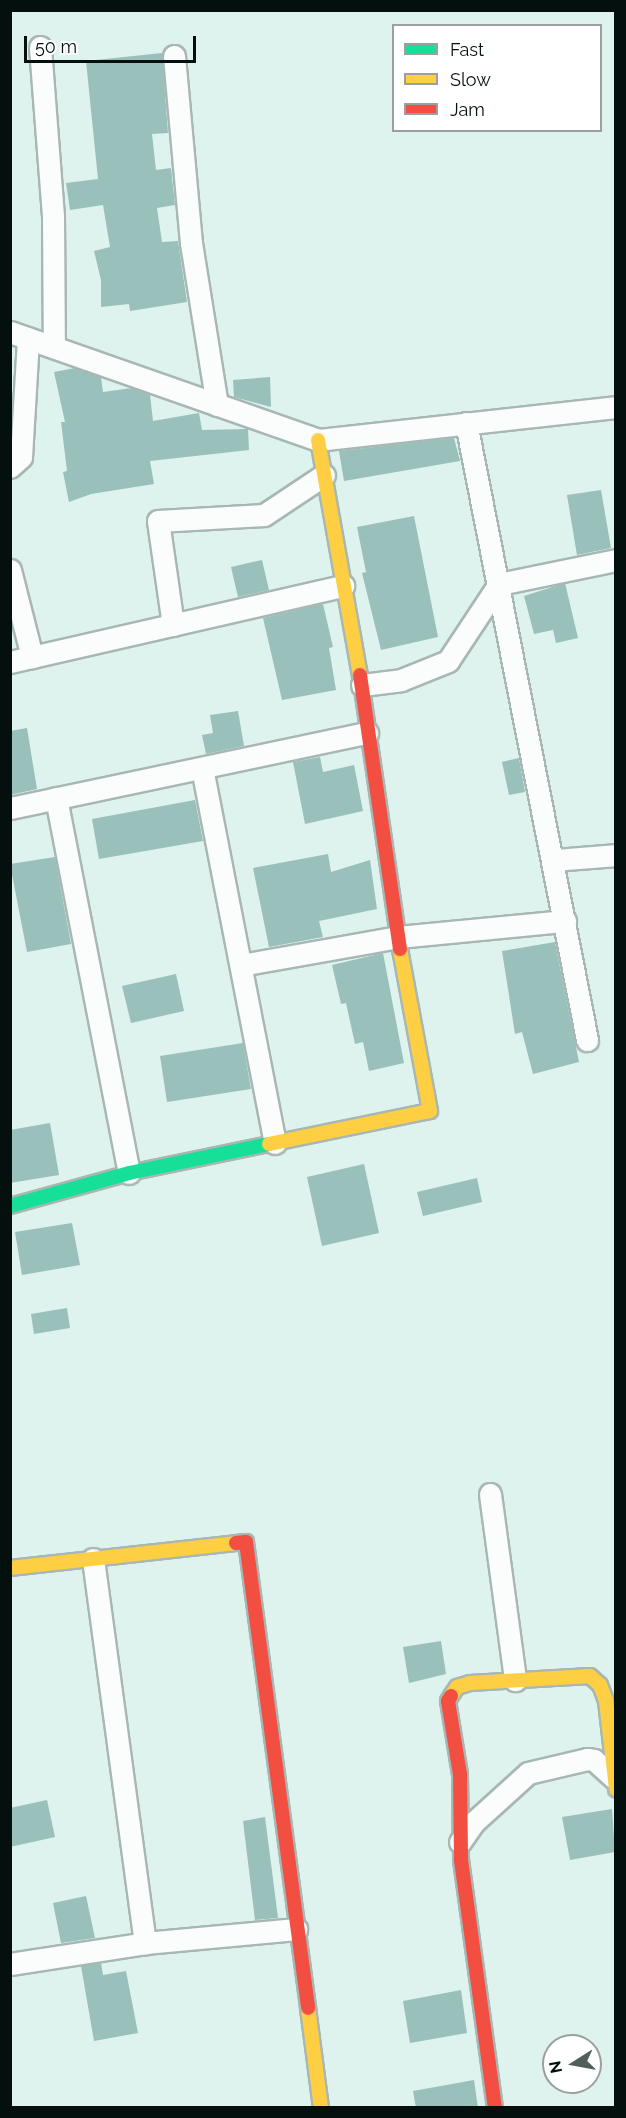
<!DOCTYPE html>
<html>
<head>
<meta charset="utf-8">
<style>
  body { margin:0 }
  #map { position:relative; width:626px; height:2118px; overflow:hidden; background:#def2ee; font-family:Raleway,sans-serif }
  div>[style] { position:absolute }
  .building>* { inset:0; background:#99c0ba }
  .roads { filter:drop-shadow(2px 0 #a8b7b4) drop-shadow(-2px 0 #a8b7b4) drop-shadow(0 2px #a8b7b4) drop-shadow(0 -2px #a8b7b4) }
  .street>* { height:21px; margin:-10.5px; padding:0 10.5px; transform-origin:10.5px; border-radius:10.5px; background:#fafdfc }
  .fast>* { height:14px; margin:-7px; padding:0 7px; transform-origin:7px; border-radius:7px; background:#16e098 }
  .slow>* { height:14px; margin:-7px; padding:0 7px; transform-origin:7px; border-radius:7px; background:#ffcf43 }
  .jam>* { height:14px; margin:-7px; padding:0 7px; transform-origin:7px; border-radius:7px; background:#f24e42 }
  span { translate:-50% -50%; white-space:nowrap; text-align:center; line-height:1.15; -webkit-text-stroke:4.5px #fff; paint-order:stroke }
  .frame { position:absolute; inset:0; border:12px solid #04100e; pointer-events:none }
  .legend { position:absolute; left:392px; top:24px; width:210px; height:108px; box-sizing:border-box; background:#fff; border:2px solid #9b9f9f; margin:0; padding:8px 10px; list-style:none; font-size:18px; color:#04100e }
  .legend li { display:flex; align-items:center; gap:12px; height:30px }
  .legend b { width:30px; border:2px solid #9b9f9f }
  .north { position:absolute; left:542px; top:2034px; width:60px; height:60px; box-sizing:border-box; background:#fff; border:2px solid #9b9f9f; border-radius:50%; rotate:259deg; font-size:16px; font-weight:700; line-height:24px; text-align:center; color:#04100e }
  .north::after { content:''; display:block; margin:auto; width:21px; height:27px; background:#505f5c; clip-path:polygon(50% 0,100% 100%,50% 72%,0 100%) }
  .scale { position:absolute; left:24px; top:36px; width:172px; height:27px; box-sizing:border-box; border:3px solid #04100e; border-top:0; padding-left:8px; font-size:18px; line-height:21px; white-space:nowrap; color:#04100e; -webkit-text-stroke:4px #fff; paint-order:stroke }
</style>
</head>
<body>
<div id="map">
  <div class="building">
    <div style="clip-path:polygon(162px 53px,168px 133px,152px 134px,156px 170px,171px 168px,175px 205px,157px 208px,162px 242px,178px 241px,187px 302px,130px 311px,129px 304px,101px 307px,101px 280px,94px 251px,110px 247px,103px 205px,70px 210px,66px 183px,98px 179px,86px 61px)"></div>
    <div style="clip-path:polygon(75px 368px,101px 377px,103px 392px,132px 388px,150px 395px,153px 421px,199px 413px,202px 430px,248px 429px,249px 450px,150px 461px,154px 484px,91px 494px,69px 502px,63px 472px,67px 471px,61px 422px,65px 422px,54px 372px)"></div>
    <div style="clip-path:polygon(270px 377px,271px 407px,234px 397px,233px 380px)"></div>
    <div style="clip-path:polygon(454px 438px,460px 461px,344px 481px,339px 451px)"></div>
    <div style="clip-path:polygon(601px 490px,611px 548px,577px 555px,567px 495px)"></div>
    <div style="clip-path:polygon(414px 516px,438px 637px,381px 650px,362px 573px,366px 572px,357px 527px)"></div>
    <div style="clip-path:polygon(262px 560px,269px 590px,238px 597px,231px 567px)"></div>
    <div style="clip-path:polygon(565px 583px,578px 638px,556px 643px,553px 630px,534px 634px,524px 596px)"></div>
    <div style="clip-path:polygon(323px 604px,333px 647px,329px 648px,336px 690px,282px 700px,263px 618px)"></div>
    <div style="clip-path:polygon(238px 711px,244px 746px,206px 754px,202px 735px,213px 733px,210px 715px)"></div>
    <div style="clip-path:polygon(27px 728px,37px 789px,10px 795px,10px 731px)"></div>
    <div style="clip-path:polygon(320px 757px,323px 772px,354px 765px,363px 811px,305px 824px,293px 762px)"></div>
    <div style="clip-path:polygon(519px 758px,525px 792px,509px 795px,502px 762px)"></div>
    <div style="clip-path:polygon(195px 800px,203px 841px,99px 859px,92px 819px)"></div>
    <div style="clip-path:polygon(328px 854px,331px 872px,370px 860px,377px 909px,319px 921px,323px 937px,269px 947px,253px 868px)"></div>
    <div style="clip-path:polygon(55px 857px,71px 944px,27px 952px,10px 864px)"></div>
    <div style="clip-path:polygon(555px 942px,579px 1062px,533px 1074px,522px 1032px,515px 1034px,502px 951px)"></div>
    <div style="clip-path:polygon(383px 953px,404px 1063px,369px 1071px,363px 1042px,355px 1044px,346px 1003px,341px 1004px,332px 965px)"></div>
    <div style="clip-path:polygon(176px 974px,184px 1011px,131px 1023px,122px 986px)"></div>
    <div style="clip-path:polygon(243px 1043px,251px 1089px,167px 1102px,160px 1056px)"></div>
    <div style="clip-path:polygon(50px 1123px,59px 1175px,10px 1183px,10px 1130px)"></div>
    <div style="clip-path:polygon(364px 1164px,379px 1233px,322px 1246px,307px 1177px)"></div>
    <div style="clip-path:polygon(477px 1178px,482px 1202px,423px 1216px,417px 1192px)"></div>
    <div style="clip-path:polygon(72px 1223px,80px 1265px,22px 1275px,15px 1232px)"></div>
    <div style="clip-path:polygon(67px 1308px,70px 1328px,34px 1334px,31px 1314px)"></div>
    <div style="clip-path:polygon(441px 1641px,446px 1674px,409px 1683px,403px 1647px)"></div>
    <div style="clip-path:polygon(47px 1800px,55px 1837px,10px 1847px,10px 1808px)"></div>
    <div style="clip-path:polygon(612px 1809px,615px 1852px,570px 1860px,562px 1817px)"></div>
    <div style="clip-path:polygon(265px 1817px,278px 1918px,255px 1920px,243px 1821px)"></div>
    <div style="clip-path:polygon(86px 1896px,95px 1938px,61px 1943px,53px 1903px)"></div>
    <div style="clip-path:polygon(101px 1963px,103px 1975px,126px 1971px,138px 2033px,94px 2041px,81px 1966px)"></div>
    <div style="clip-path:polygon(461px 1990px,467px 2033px,410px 2043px,403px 2001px)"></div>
    <div style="clip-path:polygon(474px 2080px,478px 2108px,416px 2108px,413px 2091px)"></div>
  </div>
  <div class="roads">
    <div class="street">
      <div style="left:40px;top:47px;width:169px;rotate:85.6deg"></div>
      <div style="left:53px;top:216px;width:131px;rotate:89.6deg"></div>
      <div style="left:174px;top:56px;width:188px;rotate:84.8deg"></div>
      <div style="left:191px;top:243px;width:164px;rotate:80.9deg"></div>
      <div style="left:10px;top:332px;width:326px;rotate:19.3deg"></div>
      <div style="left:318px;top:440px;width:300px;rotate:-6.3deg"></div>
      <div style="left:466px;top:423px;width:629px;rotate:78.9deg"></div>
      <div style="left:10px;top:467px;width:15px;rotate:-42deg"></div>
      <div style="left:21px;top:457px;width:119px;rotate:-86.6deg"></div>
      <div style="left:10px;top:570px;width:90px;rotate:75.8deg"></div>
      <div style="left:173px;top:625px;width:105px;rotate:-98.2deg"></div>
      <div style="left:158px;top:521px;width:106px;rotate:-3.2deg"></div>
      <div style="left:264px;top:515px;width:72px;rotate:-33.7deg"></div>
      <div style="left:10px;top:662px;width:342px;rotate:-12.9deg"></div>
      <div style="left:362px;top:685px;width:39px;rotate:-7deg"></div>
      <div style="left:401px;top:680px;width:51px;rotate:-22deg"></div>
      <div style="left:448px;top:661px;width:92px;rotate:-56.5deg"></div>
      <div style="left:499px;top:584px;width:119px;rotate:-11.6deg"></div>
      <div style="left:202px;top:768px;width:382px;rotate:79deg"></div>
      <div style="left:56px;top:798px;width:382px;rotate:79deg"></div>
      <div style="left:10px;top:808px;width:365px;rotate:-11.9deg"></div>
      <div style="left:554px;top:860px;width:62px;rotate:-4.6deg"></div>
      <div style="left:241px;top:965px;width:159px;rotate:-10.1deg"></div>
      <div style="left:398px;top:937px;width:168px;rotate:-5.5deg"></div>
      <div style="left:490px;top:1494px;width:188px;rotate:82.3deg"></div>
      <div style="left:93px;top:1559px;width:388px;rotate:82.3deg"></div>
      <div style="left:460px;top:1842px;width:24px;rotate:-55deg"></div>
      <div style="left:474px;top:1822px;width:73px;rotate:-42.2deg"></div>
      <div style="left:528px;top:1773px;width:61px;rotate:-13.3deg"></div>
      <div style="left:587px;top:1759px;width:7px;rotate:8deg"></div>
      <div style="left:594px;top:1760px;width:27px;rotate:42deg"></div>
      <div style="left:10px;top:1964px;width:137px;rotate:-8.8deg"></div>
      <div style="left:145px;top:1943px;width:152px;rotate:-5.3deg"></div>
    </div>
    <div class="fast">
      <div style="left:10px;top:1206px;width:123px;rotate:-15.5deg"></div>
      <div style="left:129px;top:1173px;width:143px;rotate:-11.7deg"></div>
    </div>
    <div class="slow">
      <div style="left:318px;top:440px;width:239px;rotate:79.9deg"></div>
      <div style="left:269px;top:1144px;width:164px;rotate:-11.6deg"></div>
      <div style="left:430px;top:1111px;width:165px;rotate:-100.5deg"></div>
      <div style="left:10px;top:1568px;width:227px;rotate:-6.3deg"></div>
      <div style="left:451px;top:1696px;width:11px;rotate:-56deg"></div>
      <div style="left:457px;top:1687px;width:14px;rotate:-17deg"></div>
      <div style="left:470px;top:1683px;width:120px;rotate:-3.3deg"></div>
      <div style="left:590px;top:1676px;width:13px;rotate:42deg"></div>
      <div style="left:600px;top:1685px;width:17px;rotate:69deg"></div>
      <div style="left:606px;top:1701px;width:89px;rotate:83.5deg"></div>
      <div style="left:308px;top:2008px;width:101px;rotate:82.6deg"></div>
    </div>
    <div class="jam">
      <div style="left:360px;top:675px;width:277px;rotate:81.7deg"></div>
      <div style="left:236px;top:1543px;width:10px;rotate:-6deg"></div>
      <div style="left:246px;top:1542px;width:470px;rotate:82.4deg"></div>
      <div style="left:451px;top:1696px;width:6px;rotate:121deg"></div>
      <div style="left:448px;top:1701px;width:74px;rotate:80.7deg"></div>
      <div style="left:460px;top:1774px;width:86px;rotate:89.3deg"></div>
      <div style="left:461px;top:1860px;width:250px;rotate:82.2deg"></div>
    </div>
  </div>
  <div class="frame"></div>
  <ul class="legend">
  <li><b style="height:8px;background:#16e098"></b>Fast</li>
  <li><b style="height:8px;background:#ffcf43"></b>Slow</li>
  <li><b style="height:8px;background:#f24e42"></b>Jam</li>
  </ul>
  <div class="north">N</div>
  <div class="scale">50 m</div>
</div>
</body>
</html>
